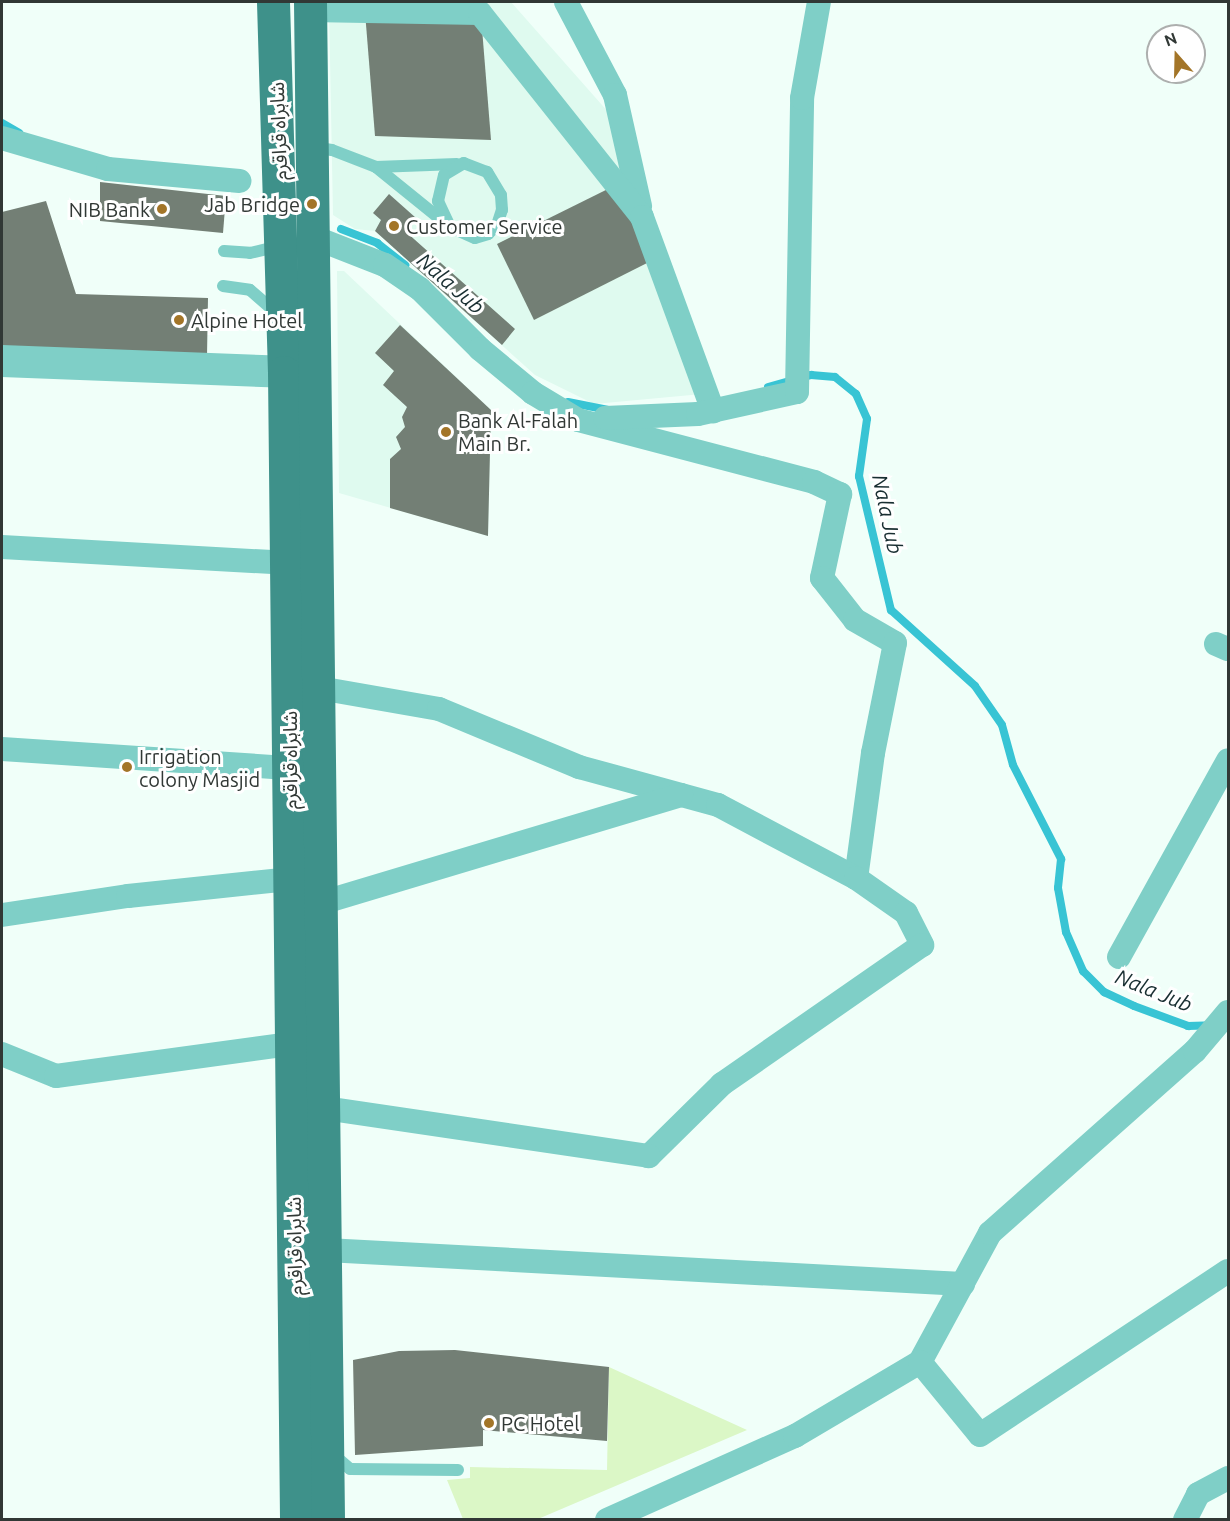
<!DOCTYPE html>
<html>
<head>
<meta charset="utf-8">
<style>
  body { margin:0 }
  #map { position:relative; width:1230px; height:1521px; overflow:hidden; background:#f0fff9; font-family:Ubuntu,"Noto Sans Arabic",sans-serif }
  div>[style] { position:absolute }
  .built>* { inset:0; background:#dffaef }
  .green>* { inset:0; background:#dbf7c6 }
  .stream>* { height:8px; margin:-4px; padding:0 4px; transform-origin:4px; border-radius:4px; background:#38c4d4 }
  .building>* { inset:0; background:#737f75 }
  .service>* { height:12px; margin:-6px; padding:0 6px; transform-origin:6px; border-radius:6px; background:#7fcfc7 }
  .minor>* { height:24px; margin:-12px; padding:0 12px; transform-origin:12px; border-radius:12px; background:#7fcfc7 }
  .tertiary>* { height:32px; margin:-16px; padding:0 16px; transform-origin:16px; border-radius:16px; background:#7fcfc7 }
  .trunk>* { height:33px; margin:-16.5px; padding:0 16.5px; transform-origin:16.5px; border-radius:16.5px; background:#3e918a }
  .dots>* { width:16px; height:16px; translate:-50% -50%; box-sizing:border-box; border:3px solid #fff; border-radius:50% }
  span { translate:-50% -50%; white-space:nowrap; text-align:center; line-height:1.15; -webkit-text-stroke:6px #fff; paint-order:stroke }
  .street-label { font-size:20px; color:#313835 }
  .poi-label { font-size:20px; color:#313835 }
  .right { translate:-100% -50%; text-align:right }
  .left { translate:0 -50%; text-align:left }
  .water-label { font-size:21px; color:#182e31; font-style:italic }
  .frame { position:absolute; inset:0; border:3px solid #313835; pointer-events:none }
  .north { position:absolute; left:1146px; top:24px; width:60px; height:60px; box-sizing:border-box; background:#fff; border:2px solid #adafae; border-radius:50%; rotate:340deg; font-size:16px; font-weight:700; line-height:24px; text-align:center; color:#313835 }
  .north::after { content:''; display:block; margin:auto; width:21px; height:27px; background:#a37528; clip-path:polygon(50% 0,100% 100%,50% 72%,0 100%) }
</style>
</head>
<body>
<div id="map">
  <div class="built">
    <div style="clip-path:polygon(333px 2px,511px 2px,617px 122px,713px 393px,594px 404px,535px 375px,375px 231px,355px 229px,333px 215px,329px 6px)"></div>
    <div style="clip-path:polygon(337px 271px,344px 271px,491px 410px,488px 536px,339px 493px)"></div>
  </div>
  <div class="green">
    <div style="clip-path:polygon(609px 1367px,747px 1430px,538px 1519px,463px 1519px,447px 1480px,470px 1478px,470px 1467px,607px 1470px)"></div>
  </div>
  <div class="stream">
    <div style="left:2px;top:123px;width:20px;rotate:30deg"></div>
    <div style="left:341px;top:229px;width:39px;rotate:21deg"></div>
    <div style="left:377px;top:243px;width:36px;rotate:38deg"></div>
    <div style="left:768px;top:387px;width:45px;rotate:-15.6deg"></div>
    <div style="left:811px;top:375px;width:24px;rotate:5deg"></div>
    <div style="left:835px;top:377px;width:27px;rotate:39deg"></div>
    <div style="left:856px;top:394px;width:27px;rotate:66deg"></div>
    <div style="left:867px;top:419px;width:58px;rotate:98deg"></div>
    <div style="left:859px;top:476px;width:138px;rotate:76.6deg"></div>
    <div style="left:891px;top:610px;width:113px;rotate:42.1deg"></div>
    <div style="left:975px;top:686px;width:47px;rotate:55.3deg"></div>
    <div style="left:1002px;top:725px;width:41px;rotate:74.6deg"></div>
    <div style="left:1013px;top:765px;width:106px;rotate:62.9deg"></div>
    <div style="left:1061px;top:859px;width:29px;rotate:96deg"></div>
    <div style="left:1058px;top:888px;width:45px;rotate:79.7deg"></div>
    <div style="left:1066px;top:932px;width:43px;rotate:66.4deg"></div>
    <div style="left:1083px;top:971px;width:30px;rotate:45deg"></div>
    <div style="left:1104px;top:992px;width:33px;rotate:25deg"></div>
    <div style="left:1134px;top:1006px;width:58px;rotate:20.3deg"></div>
    <div style="left:1188px;top:1026px;width:24px;rotate:-2deg"></div>
    <div style="left:568px;top:402px;width:41px;rotate:11.3deg"></div>
  </div>
  <div class="building">
    <div style="clip-path:polygon(365px 12px,481px 16px,491px 140px,375px 136px)"></div>
    <div style="clip-path:polygon(100px 182px,226px 196px,223px 233px,100px 221px)"></div>
    <div style="clip-path:polygon(620px 183px,657px 258px,534px 320px,497px 244px)"></div>
    <div style="clip-path:polygon(389px 194px,416px 218px,405px 231px,515px 329px,502px 345px,375px 231px,381px 220px,373px 213px)"></div>
    <div style="clip-path:polygon(46px 201px,76px 294px,208px 298px,207px 356px,2px 348px,2px 212px)"></div>
    <div style="clip-path:polygon(400px 325px,491px 410px,488px 536px,390px 508px,390px 459px,401px 449px,396px 437px,405px 427px,402px 417px,407px 407px,383px 385px,394px 371px,375px 353px)"></div>
    <div style="clip-path:polygon(455px 1350px,609px 1367px,607px 1441px,483px 1430px,483px 1446px,355px 1455px,353px 1360px,399px 1351px)"></div>
  </div>
  <div class="service">
    <div style="left:313px;top:147px;width:19px;rotate:9deg"></div>
    <div style="left:332px;top:150px;width:47px;rotate:21.1deg"></div>
    <div style="left:376px;top:167px;width:81px;rotate:-2.1deg"></div>
    <div style="left:376px;top:167px;width:95px;rotate:39deg"></div>
    <div style="left:450px;top:227px;width:27px;rotate:24deg"></div>
    <div style="left:475px;top:238px;width:14px;rotate:-17deg"></div>
    <div style="left:488px;top:234px;width:13px;rotate:-45deg"></div>
    <div style="left:497px;top:225px;width:16px;rotate:-72deg"></div>
    <div style="left:502px;top:210px;width:15px;rotate:-94deg"></div>
    <div style="left:501px;top:195px;width:27px;rotate:-121deg"></div>
    <div style="left:487px;top:172px;width:25px;rotate:-159deg"></div>
    <div style="left:464px;top:163px;width:23px;rotate:149deg"></div>
    <div style="left:444px;top:175px;width:27px;rotate:103deg"></div>
    <div style="left:438px;top:201px;width:29px;rotate:65deg"></div>
    <div style="left:224px;top:251px;width:26px;rotate:4deg"></div>
    <div style="left:250px;top:253px;width:18px;rotate:-13deg"></div>
    <div style="left:268px;top:249px;width:11px;rotate:-56deg"></div>
    <div style="left:223px;top:286px;width:27px;rotate:8deg"></div>
    <div style="left:250px;top:290px;width:33px;rotate:41deg"></div>
    <div style="left:334px;top:1455px;width:21px;rotate:41deg"></div>
    <div style="left:350px;top:1469px;width:108px;rotate:0.5deg"></div>
  </div>
  <div class="minor">
    <div style="left:566px;top:2px;width:105px;rotate:62.2deg"></div>
    <div style="left:615px;top:95px;width:114px;rotate:77.3deg"></div>
    <div style="left:310px;top:10px;width:170px;rotate:1deg"></div>
    <div style="left:480px;top:13px;width:260px;rotate:51.5deg"></div>
    <div style="left:642px;top:217px;width:207px;rotate:69.9deg"></div>
    <div style="left:2px;top:138px;width:110px;rotate:16.3deg"></div>
    <div style="left:108px;top:169px;width:132px;rotate:5.2deg"></div>
    <div style="left:313px;top:237px;width:77px;rotate:21.3deg"></div>
    <div style="left:385px;top:265px;width:42px;rotate:34.4deg"></div>
    <div style="left:420px;top:289px;width:85px;rotate:45deg"></div>
    <div style="left:480px;top:349px;width:69px;rotate:39.7deg"></div>
    <div style="left:533px;top:393px;width:52px;rotate:31deg"></div>
    <div style="left:578px;top:420px;width:244px;rotate:14.7deg"></div>
    <div style="left:814px;top:482px;width:29px;rotate:25deg"></div>
    <div style="left:840px;top:494px;width:86px;rotate:102.1deg"></div>
    <div style="left:822px;top:578px;width:53px;rotate:51.8deg"></div>
    <div style="left:855px;top:620px;width:46px;rotate:29.9deg"></div>
    <div style="left:895px;top:643px;width:112px;rotate:101.3deg"></div>
    <div style="left:873px;top:753px;width:126px;rotate:97.7deg"></div>
    <div style="left:605px;top:418px;width:93px;rotate:-2.5deg"></div>
    <div style="left:698px;top:414px;width:101px;rotate:-12.5deg"></div>
    <div style="left:797px;top:392px;width:294px;rotate:-89deg"></div>
    <div style="left:802px;top:98px;width:97px;rotate:-80deg"></div>
    <div style="left:2px;top:547px;width:284px;rotate:3.2deg"></div>
    <div style="left:1216px;top:644px;width:13px;rotate:23deg"></div>
    <div style="left:319px;top:688px;width:122px;rotate:9.9deg"></div>
    <div style="left:439px;top:709px;width:152px;rotate:22.5deg"></div>
    <div style="left:579px;top:767px;width:144px;rotate:15.3deg"></div>
    <div style="left:718px;top:805px;width:156px;rotate:27.9deg"></div>
    <div style="left:856px;top:878px;width:61px;rotate:35deg"></div>
    <div style="left:906px;top:913px;width:36px;rotate:63deg"></div>
    <div style="left:922px;top:945px;width:244px;rotate:145.2deg"></div>
    <div style="left:722px;top:1084px;width:103px;rotate:135.4deg"></div>
    <div style="left:649px;top:1156px;width:329px;rotate:-171.6deg"></div>
    <div style="left:2px;top:749px;width:289px;rotate:3.8deg"></div>
    <div style="left:321px;top:903px;width:376px;rotate:-16.7deg"></div>
    <div style="left:2px;top:915px;width:127px;rotate:-8.6deg"></div>
    <div style="left:128px;top:896px;width:162px;rotate:-6deg"></div>
    <div style="left:1119px;top:957px;width:225px;rotate:-61deg"></div>
    <div style="left:2px;top:1054px;width:58px;rotate:22.2deg"></div>
    <div style="left:56px;top:1076px;width:237px;rotate:-7.8deg"></div>
    <div style="left:326px;top:1250px;width:638px;rotate:3.06deg"></div>
    <div style="left:920px;top:1362px;width:147px;rotate:-61.5deg"></div>
    <div style="left:990px;top:1233px;width:274px;rotate:-41.6deg"></div>
    <div style="left:1195px;top:1051px;width:51px;rotate:-49.8deg"></div>
    <div style="left:607px;top:1520px;width:206px;rotate:-24.1deg"></div>
    <div style="left:795px;top:1436px;width:145px;rotate:-30.6deg"></div>
    <div style="left:920px;top:1362px;width:94px;rotate:50.6deg"></div>
    <div style="left:980px;top:1435px;width:297px;rotate:-33.5deg"></div>
    <div style="left:1185px;top:1520px;width:29px;rotate:-63deg"></div>
    <div style="left:1198px;top:1494px;width:34px;rotate:-28deg"></div>
  </div>
  <div class="tertiary">
    <div style="left:2px;top:361px;width:282px;rotate:2.2deg"></div>
  </div>
  <div class="trunk">
    <div style="left:273px;top:2px;width:370px;rotate:88.3deg"></div>
    <div style="left:284px;top:372px;width:1148px;rotate:89.4deg"></div>
    <div style="left:310px;top:2px;width:1518px;rotate:89.32deg"></div>
  </div>
  <div class="dots">
    <div style="left:312px;top:204px;background:#a37528"></div>
    <div style="left:162px;top:209px;background:#a37528"></div>
    <div style="left:394px;top:226px;background:#a37528"></div>
    <div style="left:179px;top:320px;background:#a37528"></div>
    <div style="left:446px;top:432px;background:#a37528"></div>
    <div style="left:127px;top:767px;background:#a37528"></div>
    <div style="left:489px;top:1423px;background:#a37528"></div>
  </div>
  <div class="street-label">
    <span style="left:278px;top:131px;rotate:-92deg">شاہراہ قراقرم</span>
    <span style="left:289px;top:760px;rotate:-90deg">شاہراہ قراقرم</span>
    <span style="left:294px;top:1246px;rotate:-91deg">شاہراہ قراقرم</span>
  </div>
  <div class="poi-label">
    <span class="right" style="left:300px;top:204px">Jab Bridge</span>
    <span class="right" style="left:150px;top:209px">NIB Bank</span>
    <span class="left" style="left:406px;top:226px">Customer Service</span>
    <span class="left" style="left:191px;top:320px">Alpine Hotel</span>
    <span class="left" style="left:458px;top:432px">Bank Al-Falah<br>Main Br.</span>
    <span class="left" style="left:139px;top:768px">Irrigation<br>colony Masjid</span>
    <span class="left" style="left:501px;top:1423px">PC Hotel</span>
  </div>
  <div class="water-label">
    <span style="left:451px;top:283px;rotate:41deg">Nala Jub</span>
    <span style="left:888px;top:514px;rotate:78deg">Nala Jub</span>
    <span style="left:1154px;top:990px;rotate:22deg">Nala Jub</span>
  </div>
  <div class="frame"></div>
  <div class="north">N</div>
</div>
</body>
</html>
